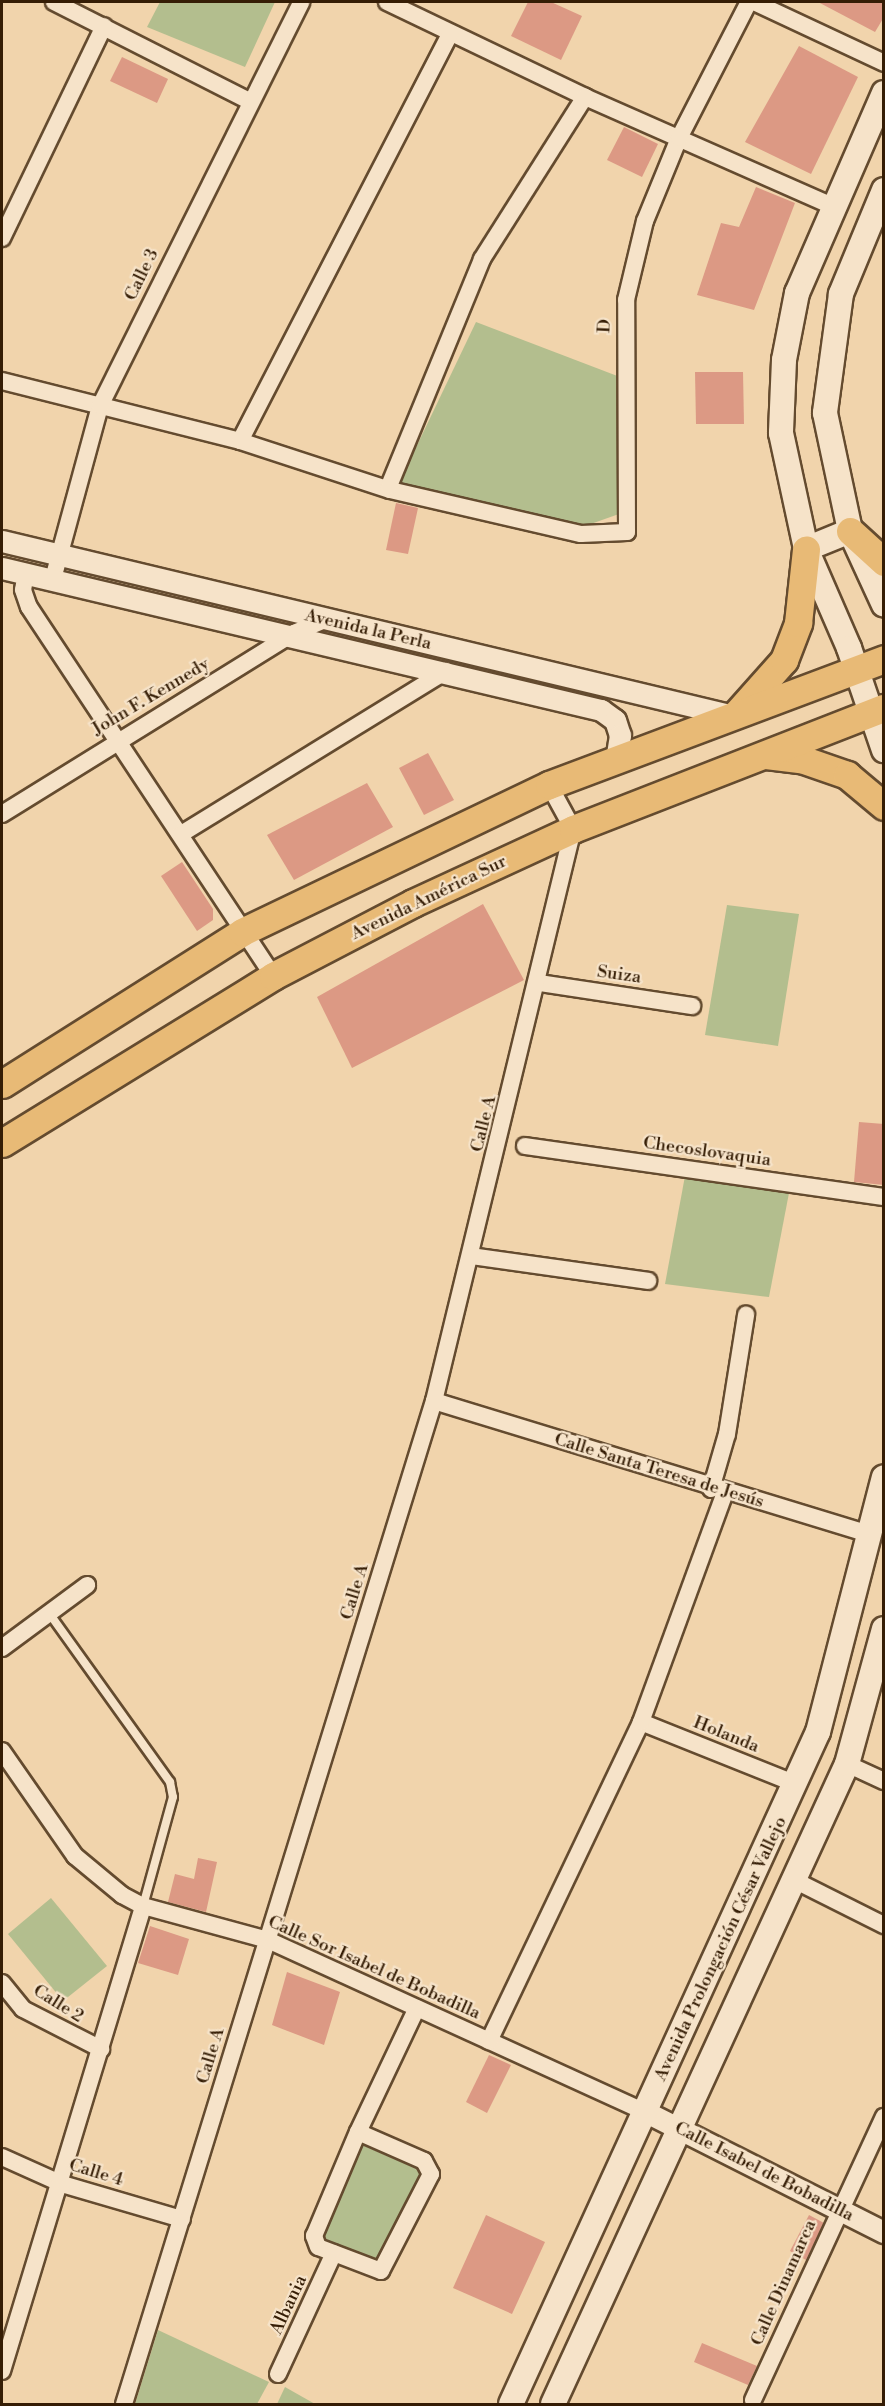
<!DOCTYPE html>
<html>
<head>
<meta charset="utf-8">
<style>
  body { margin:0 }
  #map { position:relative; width:885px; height:2406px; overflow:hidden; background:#f1d4ac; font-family:"Libre Bodoni",serif }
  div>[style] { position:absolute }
  .green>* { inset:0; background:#b3be8e }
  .building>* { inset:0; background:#dc9984 }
  .roads { filter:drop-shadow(2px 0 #644b2f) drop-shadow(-2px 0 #644b2f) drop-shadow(0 2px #644b2f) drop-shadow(0 -2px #644b2f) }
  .service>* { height:8px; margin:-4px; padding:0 4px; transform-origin:4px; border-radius:4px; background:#f6e3c9 }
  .minor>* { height:16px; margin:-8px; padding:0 8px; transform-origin:8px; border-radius:8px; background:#f6e3c9 }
  .tertiary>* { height:21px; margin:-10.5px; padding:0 10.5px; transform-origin:10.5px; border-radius:10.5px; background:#f6e3c9 }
  .secondary>* { height:24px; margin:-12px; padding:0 12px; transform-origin:12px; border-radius:12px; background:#f6e3c9 }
  .primary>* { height:27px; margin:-13.5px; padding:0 13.5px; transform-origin:13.5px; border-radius:13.5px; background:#e8ba76 }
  span { translate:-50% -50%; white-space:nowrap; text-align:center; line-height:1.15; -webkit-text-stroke:4.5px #f6e3c9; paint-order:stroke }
  .street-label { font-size:18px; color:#351d05 }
  .frame { position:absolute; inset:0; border:3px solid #351d05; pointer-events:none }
</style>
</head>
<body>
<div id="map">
  <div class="green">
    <div style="clip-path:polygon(160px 2px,275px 2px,245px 67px,147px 27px)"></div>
    <div style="clip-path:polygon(476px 322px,620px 377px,619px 514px,585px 526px,570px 525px,399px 483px)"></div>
    <div style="clip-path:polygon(727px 905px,799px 914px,778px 1046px,705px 1035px)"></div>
    <div style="clip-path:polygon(685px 1176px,789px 1193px,769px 1297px,665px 1284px)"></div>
    <div style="clip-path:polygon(51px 1898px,107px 1966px,63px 2001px,8px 1934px)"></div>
    <div style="clip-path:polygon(360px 2144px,422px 2171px,381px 2262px,322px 2238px)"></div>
    <div style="clip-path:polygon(158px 2330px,269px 2382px,257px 2404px,135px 2404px)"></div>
    <div style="clip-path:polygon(285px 2387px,315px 2404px,277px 2404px)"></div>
  </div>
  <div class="building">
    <div style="clip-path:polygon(528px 2px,551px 2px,582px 16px,561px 60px,511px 36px)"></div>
    <div style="clip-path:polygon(818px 2px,884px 2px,884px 17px,875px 32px)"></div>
    <div style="clip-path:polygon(799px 46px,858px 77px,811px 174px,745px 142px)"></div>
    <div style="clip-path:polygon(122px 57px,168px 79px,157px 103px,110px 81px)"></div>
    <div style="clip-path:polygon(624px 127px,658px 144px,642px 177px,607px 160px)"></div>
    <div style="clip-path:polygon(756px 187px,795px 203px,754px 310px,697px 295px,721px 223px,739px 227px)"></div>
    <div style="clip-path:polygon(695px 372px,743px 372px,744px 424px,696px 424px)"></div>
    <div style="clip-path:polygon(396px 503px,418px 508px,408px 554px,386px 550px)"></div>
    <div style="clip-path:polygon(428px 753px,454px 800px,424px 815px,399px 768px)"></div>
    <div style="clip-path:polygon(367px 783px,393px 827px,294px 880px,267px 835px)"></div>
    <div style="clip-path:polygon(182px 862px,213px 909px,213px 920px,197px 931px,161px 876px)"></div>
    <div style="clip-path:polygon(483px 904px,524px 980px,352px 1068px,317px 997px)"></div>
    <div style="clip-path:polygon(859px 1122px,884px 1124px,884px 1185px,854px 1182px)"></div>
    <div style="clip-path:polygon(198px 1858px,217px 1862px,206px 1912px,168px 1902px,175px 1874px,194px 1879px)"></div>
    <div style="clip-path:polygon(150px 1926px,189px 1939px,178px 1975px,138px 1963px)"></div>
    <div style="clip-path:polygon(287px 1972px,340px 1992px,324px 2045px,272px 2025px)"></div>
    <div style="clip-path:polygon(489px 2055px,511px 2065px,487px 2113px,466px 2102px)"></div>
    <div style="clip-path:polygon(486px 2215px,545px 2242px,512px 2314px,453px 2288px)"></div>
    <div style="clip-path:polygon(809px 2215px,824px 2223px,806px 2260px,790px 2251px)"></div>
    <div style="clip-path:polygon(702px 2343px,757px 2366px,748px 2385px,694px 2362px)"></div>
  </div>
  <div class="roads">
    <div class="service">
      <div style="left:49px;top:1613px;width:208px;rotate:54.4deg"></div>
      <div style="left:170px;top:1782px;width:15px;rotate:79deg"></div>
      <div style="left:173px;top:1797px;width:113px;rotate:105.4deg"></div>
    </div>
    <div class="minor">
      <div style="left:54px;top:2px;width:219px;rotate:26.9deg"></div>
      <div style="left:387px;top:2px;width:220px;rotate:25.6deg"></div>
      <div style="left:585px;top:97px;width:270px;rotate:23.8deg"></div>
      <div style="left:754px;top:2px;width:144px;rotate:25.1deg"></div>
      <div style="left:2px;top:238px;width:235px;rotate:-64.3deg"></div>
      <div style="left:2px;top:381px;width:245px;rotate:14.1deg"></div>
      <div style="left:240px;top:441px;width:158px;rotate:18.1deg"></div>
      <div style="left:390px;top:490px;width:196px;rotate:13deg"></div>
      <div style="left:581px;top:534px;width:46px;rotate:-2.5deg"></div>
      <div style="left:627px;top:532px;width:232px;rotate:-90.2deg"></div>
      <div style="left:626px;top:300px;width:81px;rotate:-76.5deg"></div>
      <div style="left:645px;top:221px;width:90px;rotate:-67.7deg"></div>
      <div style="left:679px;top:138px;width:153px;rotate:-62.8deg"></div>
      <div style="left:240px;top:441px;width:459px;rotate:-62.7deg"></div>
      <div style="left:389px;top:486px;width:245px;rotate:-67.7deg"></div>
      <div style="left:482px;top:259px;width:192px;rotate:-57.6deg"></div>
      <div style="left:26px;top:573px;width:17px;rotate:100deg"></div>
      <div style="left:23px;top:590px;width:18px;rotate:71deg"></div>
      <div style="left:29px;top:607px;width:442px;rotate:56.5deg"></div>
      <div style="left:53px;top:579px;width:179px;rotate:-74.8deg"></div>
      <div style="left:100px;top:406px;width:451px;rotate:-63.5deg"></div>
      <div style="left:2px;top:814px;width:344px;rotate:-31.8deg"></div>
      <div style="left:294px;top:633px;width:34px;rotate:-23deg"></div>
      <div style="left:181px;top:834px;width:311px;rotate:-31.6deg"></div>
      <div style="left:540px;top:983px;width:154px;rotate:8.6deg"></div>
      <div style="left:525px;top:1146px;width:363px;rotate:8.1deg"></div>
      <div style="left:471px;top:1256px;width:179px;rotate:8deg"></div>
      <div style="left:434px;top:1401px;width:454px;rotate:17deg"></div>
      <div style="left:711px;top:1489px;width:57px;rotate:-73.8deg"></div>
      <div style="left:727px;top:1434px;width:121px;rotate:-80.9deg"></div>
      <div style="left:2px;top:1648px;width:106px;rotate:-36.5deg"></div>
      <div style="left:641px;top:1722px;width:167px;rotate:21.8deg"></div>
      <div style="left:2px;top:1751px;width:128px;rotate:55.2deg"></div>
      <div style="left:75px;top:1856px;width:61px;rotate:39.7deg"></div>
      <div style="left:122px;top:1895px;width:24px;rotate:28deg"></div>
      <div style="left:143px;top:1906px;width:130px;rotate:15.2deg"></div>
      <div style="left:268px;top:1940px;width:415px;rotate:24.5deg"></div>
      <div style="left:847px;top:1764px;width:41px;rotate:24.7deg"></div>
      <div style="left:794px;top:1880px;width:101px;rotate:26.6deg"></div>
      <div style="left:2px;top:1983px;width:33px;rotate:51deg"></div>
      <div style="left:23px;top:2009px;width:88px;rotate:27.1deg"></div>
      <div style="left:489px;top:2041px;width:353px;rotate:-64.5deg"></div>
      <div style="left:641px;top:1722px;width:244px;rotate:-69.9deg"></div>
      <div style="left:358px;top:2132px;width:72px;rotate:23.7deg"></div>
      <div style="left:424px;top:2161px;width:15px;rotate:62deg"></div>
      <div style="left:431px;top:2174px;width:109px;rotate:117.3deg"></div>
      <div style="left:381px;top:2271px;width:67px;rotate:-159.1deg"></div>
      <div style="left:318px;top:2247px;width:12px;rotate:-110deg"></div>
      <div style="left:314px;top:2236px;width:113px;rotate:-67.1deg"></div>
      <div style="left:358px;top:2132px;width:137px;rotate:-64.6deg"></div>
      <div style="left:2px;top:2157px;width:66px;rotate:24.2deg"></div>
      <div style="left:62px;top:2184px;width:125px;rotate:16.3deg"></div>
      <div style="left:2px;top:2371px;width:486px;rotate:-73.1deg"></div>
      <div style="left:278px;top:2374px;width:133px;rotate:-65.2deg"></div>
      <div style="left:753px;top:2400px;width:312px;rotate:-65.2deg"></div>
      <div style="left:124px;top:2404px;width:1050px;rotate:-72.83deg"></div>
      <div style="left:434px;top:1401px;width:589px;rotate:-76.34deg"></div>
      <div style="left:573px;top:829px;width:50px;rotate:-118.6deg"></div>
    </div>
    <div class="tertiary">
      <div style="left:2px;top:541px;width:753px;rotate:13.45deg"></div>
      <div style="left:2px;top:568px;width:616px;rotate:13.34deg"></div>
      <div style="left:601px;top:710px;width:17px;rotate:36deg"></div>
      <div style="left:615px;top:720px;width:16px;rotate:72deg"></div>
      <div style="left:620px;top:735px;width:25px;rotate:99deg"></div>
      <div style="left:646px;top:2112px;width:267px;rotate:26.8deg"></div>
    </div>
    <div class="secondary">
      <div style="left:884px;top:93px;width:218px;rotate:113.5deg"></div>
      <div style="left:797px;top:293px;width:68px;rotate:101deg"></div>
      <div style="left:784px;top:360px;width:73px;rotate:92.4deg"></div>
      <div style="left:781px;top:433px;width:119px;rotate:77.8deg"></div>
      <div style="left:806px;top:549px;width:108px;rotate:66.5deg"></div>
      <div style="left:849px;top:648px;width:108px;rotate:71.1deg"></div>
      <div style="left:884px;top:190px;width:113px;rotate:112.5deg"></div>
      <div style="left:841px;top:294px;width:120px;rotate:97.7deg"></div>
      <div style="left:825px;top:413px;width:121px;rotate:78deg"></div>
      <div style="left:850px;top:531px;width:81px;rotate:65.3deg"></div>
      <div style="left:806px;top:549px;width:48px;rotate:-22.2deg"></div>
      <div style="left:511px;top:2404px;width:739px;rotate:-65.45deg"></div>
      <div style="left:818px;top:1732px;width:263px;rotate:-75.5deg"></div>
      <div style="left:553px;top:2404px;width:704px;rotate:-65.33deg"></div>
      <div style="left:847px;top:1764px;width:140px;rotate:-74.7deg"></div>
    </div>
    <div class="primary">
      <div style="left:850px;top:531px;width:46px;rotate:42.4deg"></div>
      <div style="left:737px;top:713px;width:71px;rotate:-48.4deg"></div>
      <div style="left:784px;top:660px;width:40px;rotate:-69deg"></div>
      <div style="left:798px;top:623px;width:74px;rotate:-83.8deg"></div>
      <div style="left:766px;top:755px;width:35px;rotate:7deg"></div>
      <div style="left:801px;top:759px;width:49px;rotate:19.2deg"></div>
      <div style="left:847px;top:775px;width:48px;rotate:40deg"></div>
      <div style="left:2px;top:1084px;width:284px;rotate:-32.3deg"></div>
      <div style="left:242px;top:932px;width:340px;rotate:-25.6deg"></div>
      <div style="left:549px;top:785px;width:358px;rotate:-20.6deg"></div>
      <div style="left:2px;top:1143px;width:318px;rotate:-31.6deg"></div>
      <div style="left:273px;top:976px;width:158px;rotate:-27.5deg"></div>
      <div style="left:413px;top:903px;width:176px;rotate:-24.8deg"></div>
      <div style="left:573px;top:829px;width:334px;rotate:-21.3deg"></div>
    </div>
  </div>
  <div class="street-label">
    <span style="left:142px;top:275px;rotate:-64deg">Calle 3</span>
    <span style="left:605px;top:326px;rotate:-87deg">D</span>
    <span style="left:368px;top:630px;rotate:13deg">Avenida la Perla</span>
    <span style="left:151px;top:697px;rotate:-31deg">John F. Kennedy</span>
    <span style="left:429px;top:898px;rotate:-26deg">Avenida América Sur</span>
    <span style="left:619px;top:975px;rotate:8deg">Suiza</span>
    <span style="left:484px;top:1124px;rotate:-76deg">Calle A</span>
    <span style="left:707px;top:1152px;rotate:8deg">Checoslovaquia</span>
    <span style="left:659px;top:1471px;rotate:17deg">Calle Santa Teresa de Jesús</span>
    <span style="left:355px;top:1592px;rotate:-73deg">Calle A</span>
    <span style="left:726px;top:1735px;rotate:22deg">Holanda</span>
    <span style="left:721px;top:1949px;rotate:-65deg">Avenida Prolongación César Vallejo</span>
    <span style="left:374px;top:1968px;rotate:24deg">Calle Sor Isabel de Bobadilla</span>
    <span style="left:58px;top:2004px;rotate:32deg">Calle 2</span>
    <span style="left:211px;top:2056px;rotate:-73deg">Calle A</span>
    <span style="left:764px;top:2172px;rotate:27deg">Calle Isabel de Bobadilla</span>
    <span style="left:96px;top:2173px;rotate:17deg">Calle 4</span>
    <span style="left:784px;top:2283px;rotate:-66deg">Calle Dinamarca</span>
    <span style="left:289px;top:2305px;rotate:-65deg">Albania</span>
  </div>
  <div class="frame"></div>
</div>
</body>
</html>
